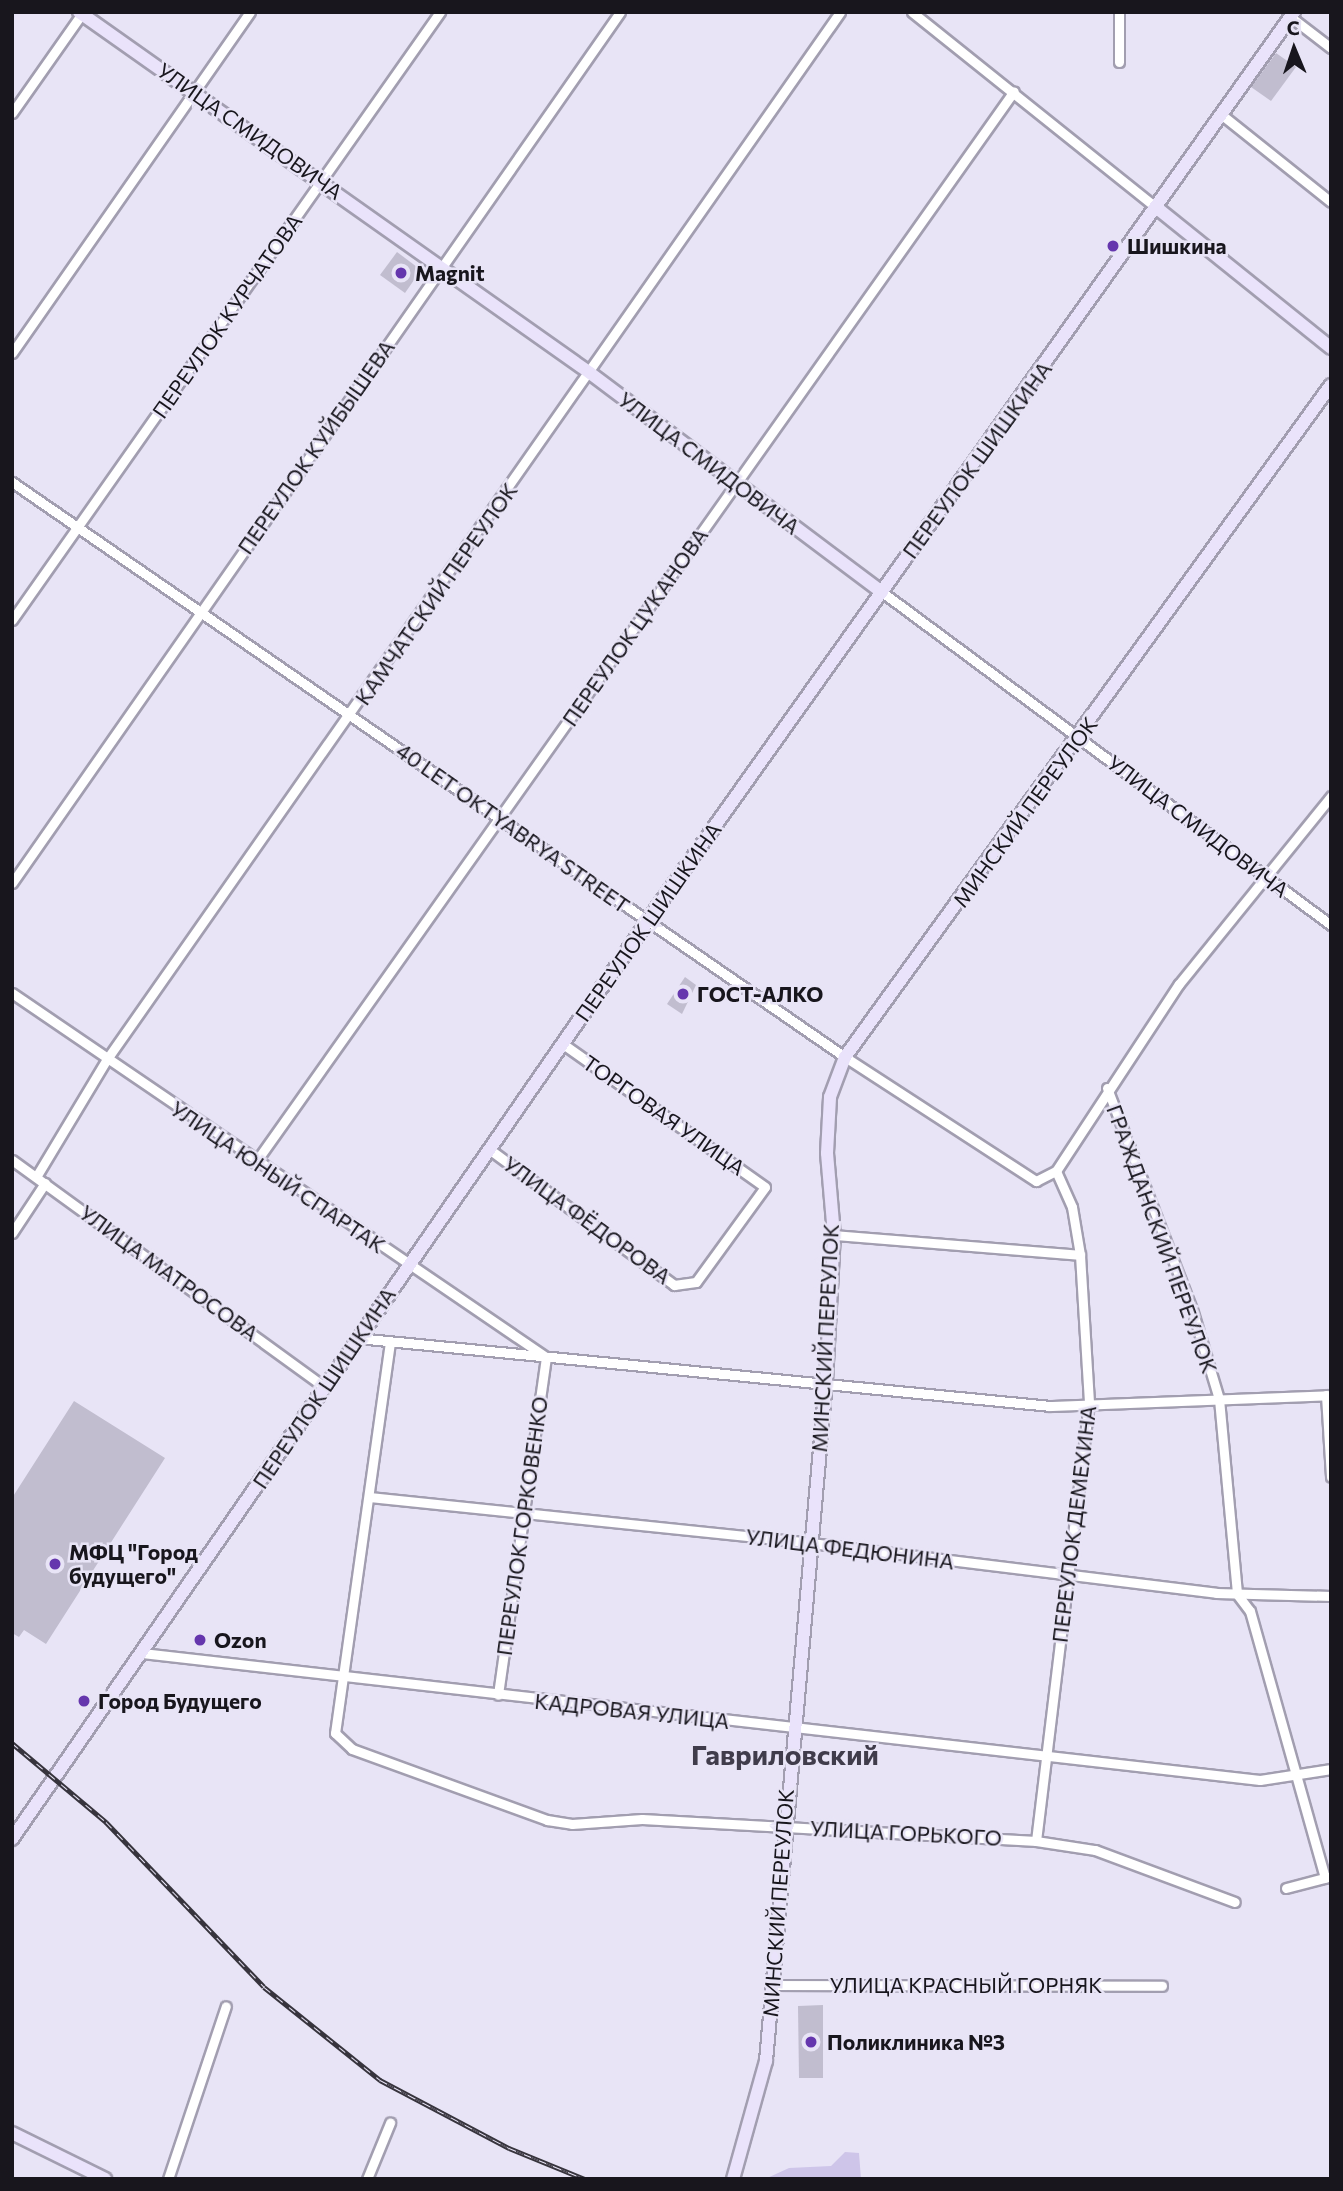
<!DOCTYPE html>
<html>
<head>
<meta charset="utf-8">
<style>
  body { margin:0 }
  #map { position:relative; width:1343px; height:2191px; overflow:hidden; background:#e8e4f6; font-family:Commissioner,sans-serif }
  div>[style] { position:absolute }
  .green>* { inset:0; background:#cec5e9 }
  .building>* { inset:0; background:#c1bdcf }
  .roads { filter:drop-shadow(2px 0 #a29eb0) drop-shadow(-2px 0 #a29eb0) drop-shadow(0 2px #a29eb0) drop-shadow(0 -2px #a29eb0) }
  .street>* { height:9px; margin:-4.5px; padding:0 4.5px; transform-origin:4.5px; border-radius:4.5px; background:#fff }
  .secondary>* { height:12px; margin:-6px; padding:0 6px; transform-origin:6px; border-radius:6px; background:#eae3fb }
  .rail>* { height:5px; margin-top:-2.5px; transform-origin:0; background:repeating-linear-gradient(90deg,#e8e4f6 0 8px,#37343d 0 16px); box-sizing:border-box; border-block:2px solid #37343d }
  .dots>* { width:19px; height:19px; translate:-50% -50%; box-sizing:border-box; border:4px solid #e8e4f6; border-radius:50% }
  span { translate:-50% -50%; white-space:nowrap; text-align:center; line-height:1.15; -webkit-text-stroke:5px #e8e4f6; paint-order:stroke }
  .street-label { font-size:21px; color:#18161d }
  .poi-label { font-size:21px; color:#18161d; font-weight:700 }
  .left { translate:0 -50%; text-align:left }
  .district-label { font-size:28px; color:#403c4b; font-weight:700 }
  .frame { position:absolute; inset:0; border:14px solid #18161d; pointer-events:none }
  .north { position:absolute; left:1259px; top:14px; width:70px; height:70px; -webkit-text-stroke:5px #e8e4f6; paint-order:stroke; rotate:358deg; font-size:19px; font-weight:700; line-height:28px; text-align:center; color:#18161d }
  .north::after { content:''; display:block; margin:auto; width:24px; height:32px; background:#18161d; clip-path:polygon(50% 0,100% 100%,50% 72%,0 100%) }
</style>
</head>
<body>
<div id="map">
  <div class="green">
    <div style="clip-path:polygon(845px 2152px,859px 2153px,861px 2179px,765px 2179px,789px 2168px,831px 2166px)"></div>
  </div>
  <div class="building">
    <div style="clip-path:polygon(1276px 53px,1296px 67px,1271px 101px,1251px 87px)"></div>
    <div style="clip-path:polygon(397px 252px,421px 270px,405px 293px,380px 275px)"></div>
    <div style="clip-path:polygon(685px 977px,696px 985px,682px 1014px,667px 1004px)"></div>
    <div style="clip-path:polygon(74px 1401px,165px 1458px,46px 1644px,24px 1630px,19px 1637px,12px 1633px,12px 1498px)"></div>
    <div style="clip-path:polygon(823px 2005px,823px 2078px,799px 2078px,798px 2006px)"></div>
  </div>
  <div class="roads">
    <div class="street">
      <div style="left:912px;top:12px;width:314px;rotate:38.7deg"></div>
      <div style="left:1119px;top:12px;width:50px;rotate:90deg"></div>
      <div style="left:1292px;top:18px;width:49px;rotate:37.6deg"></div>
      <div style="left:12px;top:113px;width:123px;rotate:-54.9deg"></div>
      <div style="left:1222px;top:115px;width:139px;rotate:38.6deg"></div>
      <div style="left:12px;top:353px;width:416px;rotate:-55.1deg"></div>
      <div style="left:12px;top:482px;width:1012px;rotate:34.62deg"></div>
      <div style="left:845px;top:1057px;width:228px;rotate:33deg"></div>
      <div style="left:1036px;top:1181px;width:22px;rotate:-27deg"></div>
      <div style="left:1056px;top:1171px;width:39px;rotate:66deg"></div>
      <div style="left:1072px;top:1207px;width:49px;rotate:80.5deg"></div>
      <div style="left:1080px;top:1255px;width:148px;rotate:86.5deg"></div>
      <div style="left:1089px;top:1403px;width:441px;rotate:96.9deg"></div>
      <div style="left:882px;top:592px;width:559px;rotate:36.56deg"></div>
      <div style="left:12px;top:620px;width:744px;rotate:-54.86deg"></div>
      <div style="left:12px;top:883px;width:1062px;rotate:-55.08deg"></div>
      <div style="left:12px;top:993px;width:646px;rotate:34.28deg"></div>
      <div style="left:546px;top:1357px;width:341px;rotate:98.1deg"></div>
      <div style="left:1107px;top:1088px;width:237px;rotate:69deg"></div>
      <div style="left:1192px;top:1309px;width:94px;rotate:73.3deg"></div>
      <div style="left:1219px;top:1399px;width:196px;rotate:84.7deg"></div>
      <div style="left:1237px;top:1594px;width:21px;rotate:53deg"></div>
      <div style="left:1250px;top:1611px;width:277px;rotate:74.3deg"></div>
      <div style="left:489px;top:1149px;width:230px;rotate:36.3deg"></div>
      <div style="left:674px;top:1285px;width:22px;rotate:-8deg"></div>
      <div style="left:696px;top:1282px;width:117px;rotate:-54deg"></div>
      <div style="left:765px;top:1187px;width:247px;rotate:-144.7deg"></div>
      <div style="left:12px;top:1160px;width:386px;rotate:36deg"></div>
      <div style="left:255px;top:1163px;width:1313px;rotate:-54.7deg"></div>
      <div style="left:1056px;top:1171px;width:224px;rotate:-56.7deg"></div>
      <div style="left:1179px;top:984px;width:242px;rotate:-51deg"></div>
      <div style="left:36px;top:1177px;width:138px;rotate:-59deg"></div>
      <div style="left:107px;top:1059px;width:1278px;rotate:-55deg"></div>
      <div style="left:12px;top:1233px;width:60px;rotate:-56.6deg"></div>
      <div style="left:834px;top:1235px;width:247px;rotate:4.6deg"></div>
      <div style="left:357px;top:1338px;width:696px;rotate:5.6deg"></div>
      <div style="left:1050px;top:1406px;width:281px;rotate:-2.2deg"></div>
      <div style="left:390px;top:1342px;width:395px;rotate:98deg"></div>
      <div style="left:335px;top:1733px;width:23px;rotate:43deg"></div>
      <div style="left:352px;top:1749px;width:208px;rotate:20deg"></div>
      <div style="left:547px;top:1820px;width:25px;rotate:9deg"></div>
      <div style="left:572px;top:1824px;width:70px;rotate:-4.1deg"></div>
      <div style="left:642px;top:1819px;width:395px;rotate:3.2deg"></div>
      <div style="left:1036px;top:1841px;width:60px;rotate:8.7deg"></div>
      <div style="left:1095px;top:1850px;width:149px;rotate:20.4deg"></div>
      <div style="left:1326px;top:1395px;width:82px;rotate:86.5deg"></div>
      <div style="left:369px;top:1497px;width:444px;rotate:5.9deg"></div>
      <div style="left:811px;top:1543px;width:408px;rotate:7deg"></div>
      <div style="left:1216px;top:1593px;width:115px;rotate:1.5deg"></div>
      <div style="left:142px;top:1653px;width:1125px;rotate:6.48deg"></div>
      <div style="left:1260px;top:1780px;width:72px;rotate:-8.8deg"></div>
      <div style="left:1286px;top:1888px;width:43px;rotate:-14.7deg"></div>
      <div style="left:771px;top:1985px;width:391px;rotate:0.1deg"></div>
      <div style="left:168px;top:2179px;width:182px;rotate:-71.5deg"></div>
      <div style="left:367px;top:2179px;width:61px;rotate:-67.7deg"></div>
    </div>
    <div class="secondary">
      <div style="left:79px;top:12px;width:626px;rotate:35.24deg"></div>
      <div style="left:590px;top:373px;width:365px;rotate:36.9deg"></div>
      <div style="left:1157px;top:208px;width:223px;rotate:38.8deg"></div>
      <div style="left:12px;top:1839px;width:1135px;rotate:-55.3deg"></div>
      <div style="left:658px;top:906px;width:1097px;rotate:-54.57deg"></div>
      <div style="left:12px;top:2133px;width:104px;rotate:26.3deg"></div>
      <div style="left:733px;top:2179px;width:123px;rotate:-74.4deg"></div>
      <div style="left:766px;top:2061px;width:683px;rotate:-84.96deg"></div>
      <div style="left:826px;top:1381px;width:146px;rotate:-86.9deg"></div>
      <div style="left:834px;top:1235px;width:82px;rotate:-94.9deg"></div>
      <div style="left:827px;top:1153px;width:56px;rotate:-86.9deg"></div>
      <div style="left:830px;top:1097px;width:43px;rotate:-69.4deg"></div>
      <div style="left:845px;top:1057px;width:829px;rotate:-54.13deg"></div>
    </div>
  </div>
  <div class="rail">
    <div style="left:12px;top:1743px;width:123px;rotate:40deg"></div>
    <div style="left:106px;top:1822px;width:228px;rotate:46.2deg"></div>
    <div style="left:264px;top:1987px;width:149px;rotate:38.7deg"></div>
    <div style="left:380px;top:2080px;width:146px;rotate:27.8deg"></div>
    <div style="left:509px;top:2148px;width:82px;rotate:22.2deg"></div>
  </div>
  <div class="dots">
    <div style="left:1113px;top:246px;background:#6536ad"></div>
    <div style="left:401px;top:273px;background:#6536ad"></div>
    <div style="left:683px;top:994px;background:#6536ad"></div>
    <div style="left:55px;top:1564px;background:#6536ad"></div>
    <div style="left:200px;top:1640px;background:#6536ad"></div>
    <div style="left:84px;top:1701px;background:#6536ad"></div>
    <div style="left:811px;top:2042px;background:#6536ad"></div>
  </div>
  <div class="street-label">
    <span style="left:250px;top:131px;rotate:35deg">УЛИЦА СМИДОВИЧА</span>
    <span style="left:227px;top:316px;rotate:-55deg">ПЕРЕУЛОК КУРЧАТОВА</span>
    <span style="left:316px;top:447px;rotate:-55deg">ПЕРЕУЛОК КУЙБЫШЕВА</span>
    <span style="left:977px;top:460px;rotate:-54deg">ПЕРЕУЛОК ШИШКИНА</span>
    <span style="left:709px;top:463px;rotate:37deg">УЛИЦА СМИДОВИЧА</span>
    <span style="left:436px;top:594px;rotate:-55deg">КАМЧАТСКИЙ ПЕРЕУЛОК</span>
    <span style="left:635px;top:627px;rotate:-55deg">ПЕРЕУЛОК ЦУКАНОВА</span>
    <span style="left:1025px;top:812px;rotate:-54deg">МИНСКИЙ ПЕРЕУЛОК</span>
    <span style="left:1198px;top:826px;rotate:37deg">УЛИЦА СМИДОВИЧА</span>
    <span style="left:513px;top:828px;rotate:35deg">40 LET OKTYABRYA STREET</span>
    <span style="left:648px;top:922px;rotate:-55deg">ПЕРЕУЛОК ШИШКИНА</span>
    <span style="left:664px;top:1115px;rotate:35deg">ТОРГОВАЯ УЛИЦА</span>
    <span style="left:278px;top:1177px;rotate:34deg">УЛИЦА ЮНЫЙ СПАРТАК</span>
    <span style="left:587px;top:1220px;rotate:36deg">УЛИЦА ФЁДОРОВА</span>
    <span style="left:1162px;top:1239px;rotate:70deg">ГРАЖДАНСКИЙ ПЕРЕУЛОК</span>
    <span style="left:169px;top:1273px;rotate:36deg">УЛИЦА МАТРОСОВА</span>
    <span style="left:825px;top:1338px;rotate:-87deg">МИНСКИЙ ПЕРЕУЛОК</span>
    <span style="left:324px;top:1388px;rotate:-56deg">ПЕРЕУЛОК ШИШКИНА</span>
    <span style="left:1074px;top:1524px;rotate:-83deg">ПЕРЕУЛОК ДЕМЕХИНА</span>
    <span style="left:522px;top:1526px;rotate:-82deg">ПЕРЕУЛОК ГОРКОВЕНКО</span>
    <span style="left:850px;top:1549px;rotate:7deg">УЛИЦА ФЕДЮНИНА</span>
    <span style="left:632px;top:1711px;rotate:6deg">КАДРОВАЯ УЛИЦА</span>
    <span style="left:906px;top:1833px;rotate:3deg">УЛИЦА ГОРЬКОГО</span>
    <span style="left:778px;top:1903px;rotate:-86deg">МИНСКИЙ ПЕРЕУЛОК</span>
    <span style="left:966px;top:1985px">УЛИЦА КРАСНЫЙ ГОРНЯК</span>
  </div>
  <div class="poi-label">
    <span class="left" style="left:1127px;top:246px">Шишкина</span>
    <span class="left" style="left:415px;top:273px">Magnit</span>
    <span class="left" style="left:697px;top:994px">ГОСТ-АЛКО</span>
    <span class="left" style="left:69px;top:1564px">МФЦ "Город<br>будущего"</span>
    <span class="left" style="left:214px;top:1640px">Ozon</span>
    <span class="left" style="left:98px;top:1701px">Город Будущего</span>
    <span class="left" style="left:827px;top:2042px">Поликлиника №3</span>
  </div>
  <div class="district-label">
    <span style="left:785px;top:1754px">Гавриловский</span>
  </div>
  <div class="frame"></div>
  <div class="north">С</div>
</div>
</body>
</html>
